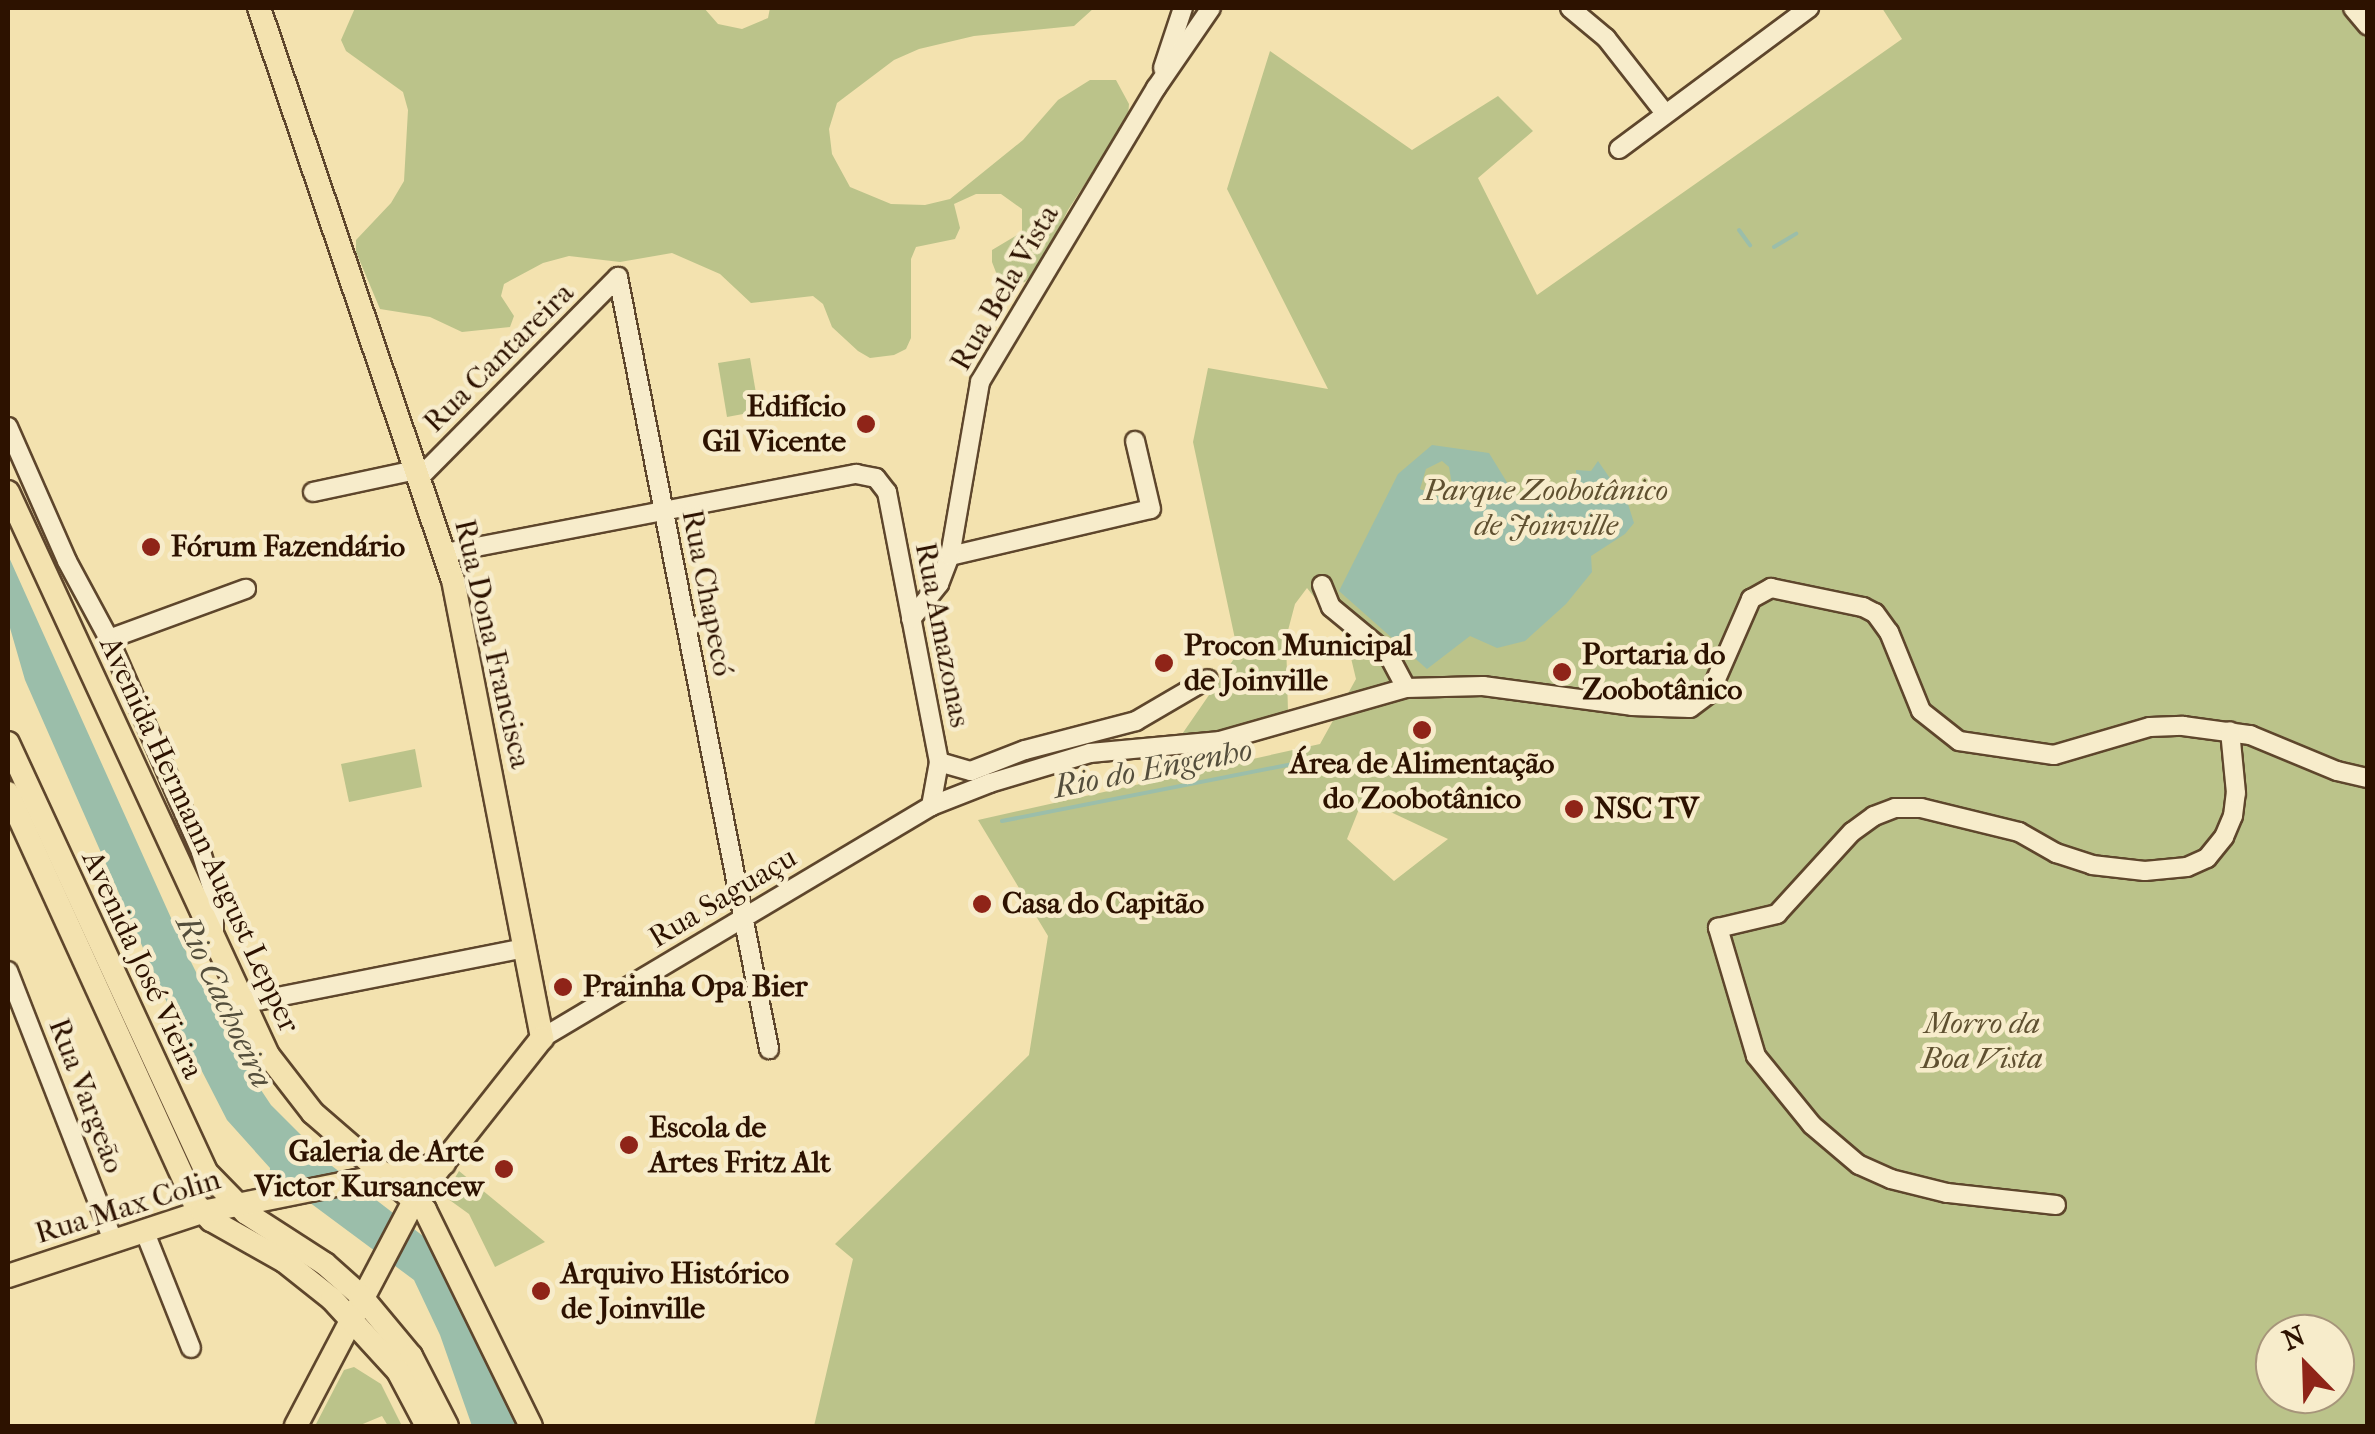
<!DOCTYPE html>
<html>
<head>
<meta charset="utf-8">
<style>
  body { margin:0 }
  #map { position:relative; width:2375px; height:1434px; overflow:hidden; background:#f3e2af; font-family:"IM FELL French Canon",serif }
  div>[style] { position:absolute }
  .green>* { inset:0; background:#bbc38a }
  .water>* { inset:0; background:#9bbeaa }
  .stream>* { height:4px; margin:-2px; padding:0 2px; transform-origin:2px; border-radius:2px; background:#9bbeaa }
  .roads { filter:drop-shadow(2px 0 #5e462c) drop-shadow(-2px 0 #5e462c) drop-shadow(0 2px #5e462c) drop-shadow(0 -2px #5e462c) }
  .minor>* { height:18px; margin:-9px; padding:0 9px; transform-origin:9px; border-radius:9px; background:#f7eccb }
  .major>* { height:22px; margin:-11px; padding:0 11px; transform-origin:11px; border-radius:11px; background:#f3e2af }
  .dots>* { width:28px; height:28px; translate:-50% -50%; box-sizing:border-box; border:5px solid #f7eccb; border-radius:50% }
  span { translate:-50% -50%; white-space:nowrap; text-align:center; line-height:1.15; -webkit-text-stroke:9px #f7eccb; paint-order:stroke }
  .street-label { font-size:30px; color:#2d1200 }
  .poi-label { font-size:30px; color:#2d1200; font-weight:700 }
  .right { translate:-100% -50%; text-align:right }
  .left { translate:0 -50%; text-align:left }
  .park-label { font-size:30px; color:#5f5030; font-style:italic }
  .water-label { font-size:32px; color:#544e3c; font-style:italic }
  .frame { position:absolute; inset:0; border:10px solid #2d1200; pointer-events:none }
  .north { position:absolute; left:2255px; top:1314px; width:100px; height:100px; box-sizing:border-box; background:#f7eccb; border:2px solid #a6957a; border-radius:50%; rotate:337deg; font-size:28px; font-weight:700; line-height:40px; text-align:center; color:#2d1200 }
  .north::after { content:''; display:block; margin:auto; width:35px; height:45px; background:#8f2418; clip-path:polygon(50% 0,100% 100%,50% 72%,0 100%) }
</style>
</head>
<body>
<div id="map">
  <div class="green">
    <div style="clip-path:polygon(355px 8px,704px 8px,718px 24px,742px 29px,768px 18px,770px 8px,1094px 8px,1074px 26px,974px 36px,919px 49px,894px 60px,837px 103px,829px 129px,832px 154px,850px 187px,891px 204px,925px 205px,950px 199px,1023px 140px,1058px 100px,1090px 80px,1116px 80px,1129px 104px,1128px 117px,1068px 210px,1041px 264px,1025px 282px,1002px 288px,992px 262px,992px 250px,1022px 232px,1022px 209px,1001px 194px,976px 194px,954px 204px,960px 228px,955px 239px,916px 247px,911px 259px,911px 338px,906px 349px,894px 355px,870px 358px,858px 351px,832px 327px,823px 304px,813px 296px,751px 303px,720px 274px,672px 253px,620px 262px,569px 256px,543px 263px,504px 284px,501px 296px,514px 316px,510px 327px,462px 332px,430px 317px,380px 309px,356px 252px,356px 240px,391px 203px,404px 181px,408px 110px,403px 92px,346px 51px,341px 40px)"></div>
    <div style="clip-path:polygon(evenodd,1882px 8px,2367px 8px,2367px 1426px,814px 1426px,853px 1259px,835px 1244px,1029px 1055px,1048px 936px,978px 820px,1320px 744px,1356px 679px,1346px 637px,1307px 588px,1295px 604px,1286px 638px,1288px 712px,1223px 734px,1178px 740px,1238px 653px,1193px 442px,1208px 368px,1328px 389px,1227px 189px,1270px 51px,1412px 150px,1498px 96px,1533px 131px,1478px 178px,1537px 295px,1902px 39px,1882px 8px,1363px 799px,1448px 839px,1394px 881px,1347px 839px,1363px 799px,1882px 8px,2275px 1334px,2335px 1334px,2335px 1394px,2275px 1394px,2275px 1334px)"></div>
    <div style="clip-path:polygon(750px 358px,759px 411px,727px 417px,718px 363px)"></div>
    <div style="clip-path:polygon(415px 749px,422px 787px,349px 802px,341px 764px)"></div>
    <div style="clip-path:polygon(459px 1171px,545px 1242px,495px 1267px,469px 1214px,444px 1196px)"></div>
    <div style="clip-path:polygon(354px 1367px,381px 1384px,402px 1426px,388px 1426px,382px 1416px,358px 1426px,315px 1426px,344px 1370px)"></div>
  </div>
  <div class="water">
    <div style="clip-path:polygon(evenodd,1432px 445px,1489px 453px,1516px 497px,1548px 494px,1576px 477px,1576px 470px,1591px 471px,1598px 461px,1628px 504px,1634px 523px,1625px 534px,1591px 556px,1592px 572px,1566px 604px,1525px 641px,1497px 648px,1470px 636px,1427px 669px,1339px 591px,1398px 474px,1432px 445px,1442px 461px,1449px 467px,1455px 503px,1420px 489px,1426px 469px,1442px 461px)"></div>
    <div style="clip-path:polygon(8px 555px,189px 958px,237px 1054px,271px 1105px,332px 1166px,436px 1246px,520px 1426px,472px 1426px,440px 1335px,414px 1280px,282px 1182px,269px 1179px,270px 1168px,227px 1120px,169px 1007px,25px 680px,8px 621px)"></div>
  </div>
  <div class="stream">
    <div style="left:1739px;top:230px;width:19px;rotate:54deg"></div>
    <div style="left:1774px;top:247px;width:26px;rotate:-31deg"></div>
    <div style="left:1002px;top:821px;width:317px;rotate:-11.1deg"></div>
  </div>
  <div class="roads">
    <div class="minor">
      <div style="left:1570px;top:8px;width:47px;rotate:39.8deg"></div>
      <div style="left:1606px;top:38px;width:94px;rotate:51.9deg"></div>
      <div style="left:2353px;top:8px;width:23px;rotate:50deg"></div>
      <div style="left:1163px;top:68px;width:63px;rotate:-71.6deg"></div>
      <div style="left:1619px;top:149px;width:237px;rotate:-36.6deg"></div>
      <div style="left:618px;top:277px;width:787px;rotate:78.93deg"></div>
      <div style="left:8px;top:427px;width:146px;rotate:66.2deg"></div>
      <div style="left:67px;top:561px;width:89px;rotate:61.7deg"></div>
      <div style="left:109px;top:639px;width:232px;rotate:66.6deg"></div>
      <div style="left:201px;top:852px;width:44px;rotate:72.8deg"></div>
      <div style="left:214px;top:894px;width:39px;rotate:90deg"></div>
      <div style="left:419px;top:478px;width:283px;rotate:-45.3deg"></div>
      <div style="left:313px;top:492px;width:105px;rotate:-12.1deg"></div>
      <div style="left:445px;top:553px;width:419px;rotate:-10.9deg"></div>
      <div style="left:856px;top:474px;width:20px;rotate:11deg"></div>
      <div style="left:876px;top:478px;width:18px;rotate:52deg"></div>
      <div style="left:887px;top:492px;width:275px;rotate:79.1deg"></div>
      <div style="left:939px;top:762px;width:45px;rotate:100.3deg"></div>
      <div style="left:950px;top:556px;width:206px;rotate:-13.2deg"></div>
      <div style="left:1151px;top:509px;width:70px;rotate:-103.2deg"></div>
      <div style="left:1322px;top:585px;width:24px;rotate:68deg"></div>
      <div style="left:1331px;top:607px;width:74px;rotate:39.5deg"></div>
      <div style="left:1388px;top:654px;width:38px;rotate:62deg"></div>
      <div style="left:911px;top:619px;width:45px;rotate:-51.3deg"></div>
      <div style="left:939px;top:584px;width:30px;rotate:-69deg"></div>
      <div style="left:950px;top:556px;width:177px;rotate:-80.2deg"></div>
      <div style="left:980px;top:382px;width:343px;rotate:-59.1deg"></div>
      <div style="left:1156px;top:88px;width:97px;rotate:-55.5deg"></div>
      <div style="left:109px;top:639px;width:146px;rotate:-20.1deg"></div>
      <div style="left:939px;top:762px;width:33px;rotate:16deg"></div>
      <div style="left:971px;top:771px;width:58px;rotate:-21.3deg"></div>
      <div style="left:1025px;top:750px;width:115px;rotate:-14.6deg"></div>
      <div style="left:1136px;top:721px;width:83px;rotate:-30.3deg"></div>
      <div style="left:8px;top:971px;width:289px;rotate:68.7deg"></div>
      <div style="left:242px;top:1004px;width:289px;rotate:-11.2deg"></div>
      <div style="left:542px;top:1038px;width:453px;rotate:-30.8deg"></div>
      <div style="left:931px;top:806px;width:63px;rotate:-21.3deg"></div>
      <div style="left:990px;top:783px;width:104px;rotate:-16.7deg"></div>
      <div style="left:1090px;top:753px;width:131px;rotate:-5.3deg"></div>
      <div style="left:1220px;top:741px;width:193px;rotate:-15.9deg"></div>
      <div style="left:1406px;top:688px;width:77px;rotate:-1.5deg"></div>
      <div style="left:1483px;top:686px;width:150px;rotate:7.6deg"></div>
      <div style="left:1632px;top:706px;width:58px;rotate:2deg"></div>
      <div style="left:1690px;top:708px;width:25px;rotate:-37deg"></div>
      <div style="left:1710px;top:693px;width:103px;rotate:-66.4deg"></div>
      <div style="left:1751px;top:599px;width:23px;rotate:-29deg"></div>
      <div style="left:1771px;top:588px;width:94px;rotate:11.7deg"></div>
      <div style="left:1863px;top:607px;width:13px;rotate:27deg"></div>
      <div style="left:1875px;top:613px;width:24px;rotate:54deg"></div>
      <div style="left:1889px;top:632px;width:85px;rotate:67.9deg"></div>
      <div style="left:1921px;top:711px;width:48px;rotate:38.3deg"></div>
      <div style="left:1959px;top:741px;width:96px;rotate:8.4deg"></div>
      <div style="left:2054px;top:755px;width:100px;rotate:-16.3deg"></div>
      <div style="left:2150px;top:727px;width:33px;rotate:-2deg"></div>
      <div style="left:2183px;top:726px;width:68px;rotate:7.7deg"></div>
      <div style="left:2250px;top:735px;width:94px;rotate:22.5deg"></div>
      <div style="left:2337px;top:771px;width:32px;rotate:13deg"></div>
      <div style="left:2056px;top:1205px;width:110px;rotate:-173.7deg"></div>
      <div style="left:1947px;top:1193px;width:58px;rotate:-166deg"></div>
      <div style="left:1891px;top:1179px;width:35px;rotate:-156deg"></div>
      <div style="left:1859px;top:1165px;width:62px;rotate:-139.6deg"></div>
      <div style="left:1812px;top:1125px;width:89px;rotate:-129.1deg"></div>
      <div style="left:1756px;top:1056px;width:134px;rotate:-106.5deg"></div>
      <div style="left:1718px;top:928px;width:61px;rotate:-13.3deg"></div>
      <div style="left:1777px;top:914px;width:111px;rotate:-47.6deg"></div>
      <div style="left:1852px;top:832px;width:27px;rotate:-36deg"></div>
      <div style="left:1874px;top:816px;width:22px;rotate:-21deg"></div>
      <div style="left:1895px;top:808px;width:26px"></div>
      <div style="left:1921px;top:808px;width:101px;rotate:13.8deg"></div>
      <div style="left:2019px;top:832px;width:43px;rotate:29.6deg"></div>
      <div style="left:2056px;top:853px;width:38px;rotate:18deg"></div>
      <div style="left:2092px;top:865px;width:53px;rotate:6.5deg"></div>
      <div style="left:2145px;top:871px;width:42px;rotate:-5.4deg"></div>
      <div style="left:2187px;top:867px;width:22px;rotate:-24deg"></div>
      <div style="left:2207px;top:858px;width:27px;rotate:-51deg"></div>
      <div style="left:2224px;top:837px;width:23px;rotate:-67deg"></div>
      <div style="left:2233px;top:816px;width:23px;rotate:-83deg"></div>
      <div style="left:2236px;top:793px;width:62px;rotate:-95.5deg"></div>
      <div style="left:144px;top:1230px;width:127px;rotate:68.3deg"></div>
    </div>
    <div class="major">
      <div style="left:259px;top:8px;width:604px;rotate:71.27deg"></div>
      <div style="left:453px;top:580px;width:467px;rotate:79deg"></div>
      <div style="left:542px;top:1038px;width:205px;rotate:128.3deg"></div>
      <div style="left:415px;top:1199px;width:256px;rotate:117.7deg"></div>
      <div style="left:8px;top:492px;width:620px;rotate:65.21deg"></div>
      <div style="left:268px;top:1055px;width:73px;rotate:52.2deg"></div>
      <div style="left:313px;top:1113px;width:148px;rotate:40.9deg"></div>
      <div style="left:425px;top:1210px;width:241px;rotate:63.9deg"></div>
      <div style="left:8px;top:743px;width:472px;rotate:65.2deg"></div>
      <div style="left:206px;top:1172px;width:57px;rotate:45.7deg"></div>
      <div style="left:246px;top:1213px;width:94px;rotate:32.8deg"></div>
      <div style="left:325px;top:1264px;width:48px;rotate:41.6deg"></div>
      <div style="left:361px;top:1296px;width:78px;rotate:50.2deg"></div>
      <div style="left:411px;top:1356px;width:79px;rotate:62.8deg"></div>
      <div style="left:8px;top:793px;width:449px;rotate:65.5deg"></div>
      <div style="left:194px;top:1202px;width:25px;rotate:47deg"></div>
      <div style="left:211px;top:1220px;width:84px;rotate:29.3deg"></div>
      <div style="left:284px;top:1261px;width:61px;rotate:38.4deg"></div>
      <div style="left:332px;top:1299px;width:98px;rotate:47.5deg"></div>
      <div style="left:398px;top:1371px;width:62px;rotate:62.2deg"></div>
      <div style="left:8px;top:1276px;width:204px;rotate:-18.3deg"></div>
      <div style="left:202px;top:1212px;width:247px;rotate:-11.4deg"></div>
    </div>
  </div>
  <div class="dots">
    <div style="left:866px;top:424px;background:#8f2418"></div>
    <div style="left:151px;top:547px;background:#8f2418"></div>
    <div style="left:1164px;top:663px;background:#8f2418"></div>
    <div style="left:1562px;top:672px;background:#8f2418"></div>
    <div style="left:1422px;top:730px;background:#8f2418"></div>
    <div style="left:1574px;top:809px;background:#8f2418"></div>
    <div style="left:982px;top:904px;background:#8f2418"></div>
    <div style="left:563px;top:987px;background:#8f2418"></div>
    <div style="left:629px;top:1145px;background:#8f2418"></div>
    <div style="left:504px;top:1169px;background:#8f2418"></div>
    <div style="left:541px;top:1291px;background:#8f2418"></div>
  </div>
  <div class="street-label">
    <span style="left:1005px;top:288px;rotate:-60deg">Rua Bela Vista</span>
    <span style="left:499px;top:358px;rotate:-45deg">Rua Cantareira</span>
    <span style="left:707px;top:593px;rotate:79deg">Rua Chapecó</span>
    <span style="left:942px;top:635px;rotate:79deg">Rua Amazonas</span>
    <span style="left:492px;top:644px;rotate:77deg">Rua Dona Francisca</span>
    <span style="left:199px;top:835px;rotate:65deg">Avenida Hermann August Lepper</span>
    <span style="left:723px;top:898px;rotate:-31deg">Rua Saguaçu</span>
    <span style="left:142px;top:965px;rotate:65deg">Avenida José Vieira</span>
    <span style="left:86px;top:1096px;rotate:69deg">Rua Vargeão</span>
    <span style="left:128px;top:1207px;rotate:-17deg">Rua Max Colin</span>
  </div>
  <div class="poi-label">
    <span class="right" style="left:846px;top:424px">Edifício<br>Gil Vicente</span>
    <span class="left" style="left:171px;top:547px">Fórum Fazendário</span>
    <span class="left" style="left:1184px;top:663px">Procon Municipal<br>de Joinville</span>
    <span class="left" style="left:1582px;top:672px">Portaria do<br>Zoobotânico</span>
    <span style="left:1422px;top:781px">Área de Alimentação<br>do Zoobotânico</span>
    <span class="left" style="left:1594px;top:809px">NSC TV</span>
    <span class="left" style="left:1002px;top:904px">Casa do Capitão</span>
    <span class="left" style="left:583px;top:987px">Prainha Opa Bier</span>
    <span class="left" style="left:649px;top:1145px">Escola de<br>Artes Fritz Alt</span>
    <span class="right" style="left:484px;top:1169px">Galeria de Arte<br>Victor Kursancew</span>
    <span class="left" style="left:561px;top:1291px">Arquivo Histórico<br>de Joinville</span>
  </div>
  <div class="park-label">
    <span style="left:1546px;top:508px">Parque Zoobotânico<br>de Joinville</span>
    <span style="left:1982px;top:1041px">Morro da<br>Boa Vista</span>
  </div>
  <div class="water-label">
    <span style="left:1153px;top:769px;rotate:-11deg">Rio do Engenho</span>
    <span style="left:224px;top:1002px;rotate:65deg">Rio Cachoeira</span>
  </div>
  <div class="frame"></div>
  <div class="north">N</div>
</div>
</body>
</html>
